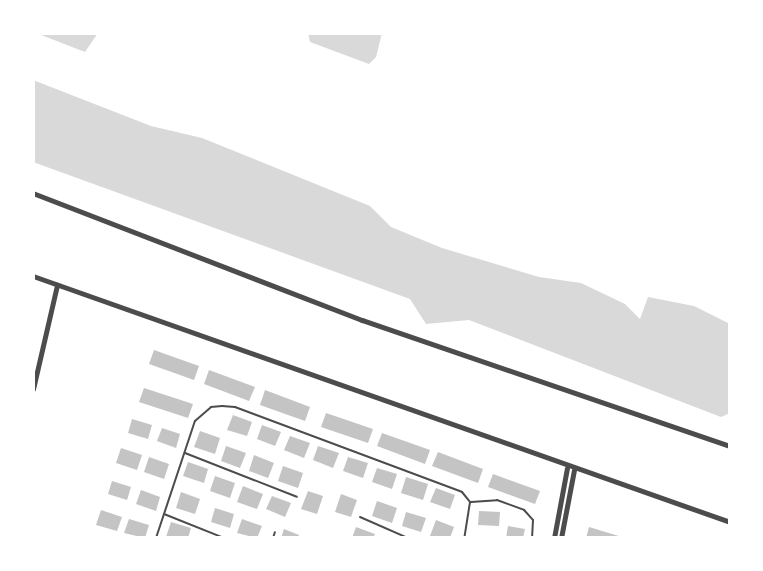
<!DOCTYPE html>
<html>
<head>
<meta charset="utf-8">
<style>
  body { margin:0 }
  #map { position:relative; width:763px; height:571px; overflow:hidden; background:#fff; font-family:"Work Sans",sans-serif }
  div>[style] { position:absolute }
  .water>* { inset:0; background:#d9d9d9 }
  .building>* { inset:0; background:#c4c4c4 }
  .service>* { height:2px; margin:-1px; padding:0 1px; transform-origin:1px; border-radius:1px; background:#4c4c4c }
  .minor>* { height:4.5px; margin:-2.25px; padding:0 2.25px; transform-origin:2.25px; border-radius:2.25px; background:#4c4c4c }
  .tertiary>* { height:5px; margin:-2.5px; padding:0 2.5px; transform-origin:2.5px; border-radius:2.5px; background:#4c4c4c }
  span { translate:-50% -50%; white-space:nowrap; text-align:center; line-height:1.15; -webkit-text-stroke:5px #fff; paint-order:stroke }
  .frame { position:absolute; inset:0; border:35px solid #fff; pointer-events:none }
</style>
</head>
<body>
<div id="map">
  <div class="water">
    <div style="clip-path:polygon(36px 33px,98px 33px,85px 52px)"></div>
    <div style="clip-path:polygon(308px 33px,382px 33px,376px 57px,369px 64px,310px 42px)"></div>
    <div style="clip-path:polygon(33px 80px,151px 126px,202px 138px,370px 206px,391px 227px,442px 248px,539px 277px,581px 283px,625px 304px,640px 319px,648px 297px,694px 306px,730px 324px,730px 413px,721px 417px,469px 320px,426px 324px,410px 299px,33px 162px)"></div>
  </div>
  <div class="building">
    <div style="clip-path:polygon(154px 350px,199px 366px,194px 380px,149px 364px)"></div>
    <div style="clip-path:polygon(209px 370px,255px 387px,249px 401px,204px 384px)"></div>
    <div style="clip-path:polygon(144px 388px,193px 404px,188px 418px,139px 402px)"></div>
    <div style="clip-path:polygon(265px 390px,310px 407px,305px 421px,260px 405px)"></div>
    <div style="clip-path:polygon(326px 413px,373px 429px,368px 443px,321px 427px)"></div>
    <div style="clip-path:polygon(233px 415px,252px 422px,247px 436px,227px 430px)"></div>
    <div style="clip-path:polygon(132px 419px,152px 425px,148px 439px,128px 433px)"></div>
    <div style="clip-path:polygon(262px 425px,281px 432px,275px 446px,257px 439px)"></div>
    <div style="clip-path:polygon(162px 428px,180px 434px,176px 448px,157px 441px)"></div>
    <div style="clip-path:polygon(200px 431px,220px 438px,215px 454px,194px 447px)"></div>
    <div style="clip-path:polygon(382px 433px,430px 450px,425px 464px,377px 446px)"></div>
    <div style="clip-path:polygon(290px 436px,310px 443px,304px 458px,284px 450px)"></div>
    <div style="clip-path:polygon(226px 446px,246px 453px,240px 468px,221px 461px)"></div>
    <div style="clip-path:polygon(318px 446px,339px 453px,333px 468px,313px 460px)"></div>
    <div style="clip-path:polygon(121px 448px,142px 455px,137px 470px,116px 463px)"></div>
    <div style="clip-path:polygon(438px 452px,483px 469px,478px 483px,432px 466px)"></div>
    <div style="clip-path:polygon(254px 455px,274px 463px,268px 478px,249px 471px)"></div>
    <div style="clip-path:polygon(149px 457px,169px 464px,164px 479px,144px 472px)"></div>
    <div style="clip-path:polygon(348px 457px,368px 463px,363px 478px,343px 471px)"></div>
    <div style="clip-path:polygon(188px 462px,208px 469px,204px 483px,183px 476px)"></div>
    <div style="clip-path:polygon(283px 466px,303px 473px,298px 488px,278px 481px)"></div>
    <div style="clip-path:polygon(377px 468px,397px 474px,392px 489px,372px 482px)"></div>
    <div style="clip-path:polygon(493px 474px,540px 491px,535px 504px,488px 487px)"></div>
    <div style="clip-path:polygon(215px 476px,235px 483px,230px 498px,210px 491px)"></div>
    <div style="clip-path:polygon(406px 477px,428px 484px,423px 500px,401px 493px)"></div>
    <div style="clip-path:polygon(112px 481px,131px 487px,127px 500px,108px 494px)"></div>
    <div style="clip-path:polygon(243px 486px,263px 494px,257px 509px,237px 502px)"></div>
    <div style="clip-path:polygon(436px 488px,455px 495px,450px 509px,430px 502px)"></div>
    <div style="clip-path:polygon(141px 490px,160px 497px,156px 511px,136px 504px)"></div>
    <div style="clip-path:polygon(308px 491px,323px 496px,317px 514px,301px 509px)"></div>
    <div style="clip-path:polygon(181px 492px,200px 499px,195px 514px,176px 508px)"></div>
    <div style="clip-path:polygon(341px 494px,357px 500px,351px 517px,335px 512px)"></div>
    <div style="clip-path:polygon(272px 496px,291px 503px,285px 517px,266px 509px)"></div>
    <div style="clip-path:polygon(377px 501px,397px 508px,392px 523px,372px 516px)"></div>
    <div style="clip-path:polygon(215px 508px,234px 514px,230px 528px,211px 522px)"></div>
    <div style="clip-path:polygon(101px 510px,122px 517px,117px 531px,96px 525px)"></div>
    <div style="clip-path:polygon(479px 511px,500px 512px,499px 526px,478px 525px)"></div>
    <div style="clip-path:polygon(406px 512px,426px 518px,421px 532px,402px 526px)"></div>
    <div style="clip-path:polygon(129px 519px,149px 525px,145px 538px,124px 533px)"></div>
    <div style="clip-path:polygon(242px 519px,262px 526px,257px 538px,237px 533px)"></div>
    <div style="clip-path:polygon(436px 520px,454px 527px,450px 538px,430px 536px)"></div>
    <div style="clip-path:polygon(171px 522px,191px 528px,188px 538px,166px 537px)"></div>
    <div style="clip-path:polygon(508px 526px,525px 529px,523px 538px,506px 538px)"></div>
    <div style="clip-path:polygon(356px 527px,375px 534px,373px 538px,352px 538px)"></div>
    <div style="clip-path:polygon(589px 527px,622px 537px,622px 538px,586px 538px)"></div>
    <div style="clip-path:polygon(284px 529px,299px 535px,298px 538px,281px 538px)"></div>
  </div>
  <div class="service">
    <div style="left:185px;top:453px;width:120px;rotate:21.4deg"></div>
    <div style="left:471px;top:502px;width:26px;rotate:-4deg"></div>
    <div style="left:497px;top:500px;width:29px;rotate:20deg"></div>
    <div style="left:524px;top:510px;width:13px;rotate:48deg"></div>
    <div style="left:533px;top:520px;width:18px;rotate:93deg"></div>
    <div style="left:164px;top:514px;width:65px;rotate:21.8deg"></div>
    <div style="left:360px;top:517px;width:52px;rotate:23.6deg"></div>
    <div style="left:156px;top:538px;width:123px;rotate:-71.6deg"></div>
    <div style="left:195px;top:421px;width:21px;rotate:-41deg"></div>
    <div style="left:211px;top:407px;width:11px;rotate:-5deg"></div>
    <div style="left:222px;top:406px;width:13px;rotate:4deg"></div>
    <div style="left:235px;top:407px;width:242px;rotate:20.5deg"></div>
    <div style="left:462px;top:492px;width:13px;rotate:51deg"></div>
    <div style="left:470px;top:502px;width:36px;rotate:99deg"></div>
    <div style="left:273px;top:538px;width:6px;rotate:-72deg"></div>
  </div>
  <div class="minor">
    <div style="left:33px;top:193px;width:353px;rotate:21.1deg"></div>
    <div style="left:362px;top:320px;width:389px;rotate:18.9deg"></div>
  </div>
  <div class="tertiary">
    <div style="left:33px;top:276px;width:739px;rotate:19.44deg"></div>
    <div style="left:33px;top:389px;width:107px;rotate:-77deg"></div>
    <div style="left:554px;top:538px;width:71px;rotate:-79.5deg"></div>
    <div style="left:561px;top:538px;width:69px;rotate:-79.2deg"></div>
  </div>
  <div class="frame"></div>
</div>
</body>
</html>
